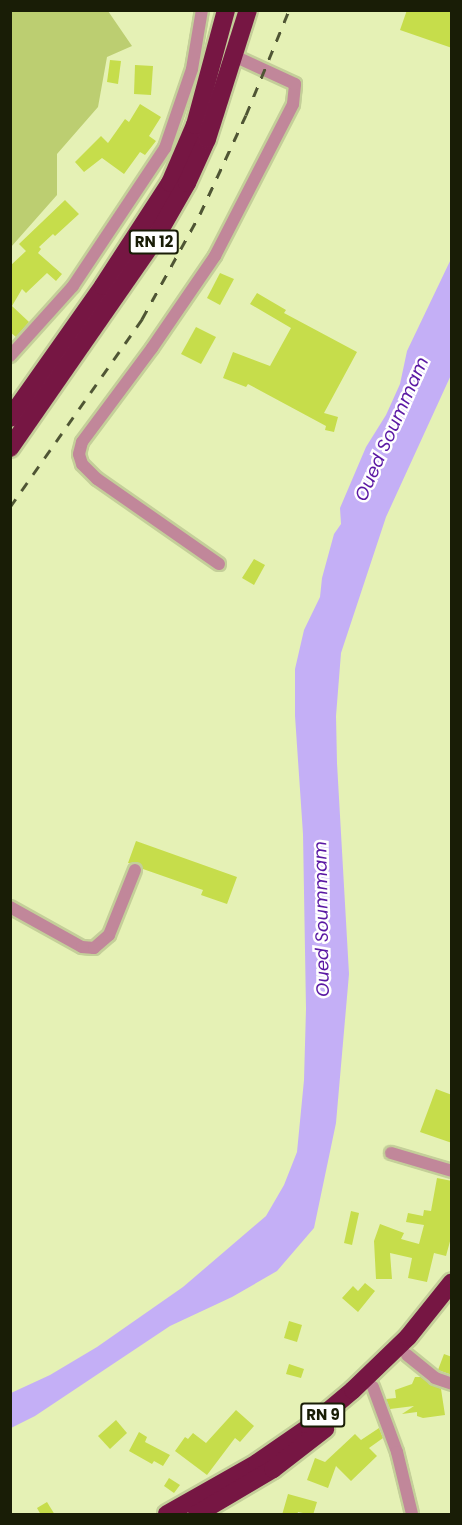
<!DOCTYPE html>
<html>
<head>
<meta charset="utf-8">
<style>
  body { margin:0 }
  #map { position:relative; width:462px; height:1525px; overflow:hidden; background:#e5f1b5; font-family:Poppins,sans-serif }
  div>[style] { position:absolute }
  .green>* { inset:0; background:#bcce71 }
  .water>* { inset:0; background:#c4aff6 }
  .building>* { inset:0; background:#c6dd4b }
  .roads { filter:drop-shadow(2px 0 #c4cf99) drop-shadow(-2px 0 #c4cf99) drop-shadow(0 2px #c4cf99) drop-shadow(0 -2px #c4cf99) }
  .street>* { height:12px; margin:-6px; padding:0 6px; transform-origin:6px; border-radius:6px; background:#c1879a }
  .highway>* { height:18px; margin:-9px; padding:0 9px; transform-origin:9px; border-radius:9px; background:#761643 }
  .rail>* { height:3px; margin-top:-1.5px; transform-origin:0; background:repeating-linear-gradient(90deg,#4f5534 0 10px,transparent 0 20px) }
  span { translate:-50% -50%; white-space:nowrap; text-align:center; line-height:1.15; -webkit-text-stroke:5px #fff; paint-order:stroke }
  .shield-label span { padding:2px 4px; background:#fff; border:2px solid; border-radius:4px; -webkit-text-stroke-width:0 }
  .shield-label { font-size:15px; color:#191d06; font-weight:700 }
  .water-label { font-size:18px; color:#5a18a3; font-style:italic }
  .frame { position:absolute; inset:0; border:12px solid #191d06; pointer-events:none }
</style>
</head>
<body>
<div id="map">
  <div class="green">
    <div style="clip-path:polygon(11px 10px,108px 11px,132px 46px,107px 57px,98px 107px,57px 154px,57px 195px,11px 247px)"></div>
  </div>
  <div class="water">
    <div style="clip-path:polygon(451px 259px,451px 375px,386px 517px,341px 653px,336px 716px,337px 763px,349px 974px,336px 1123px,314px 1228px,277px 1271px,232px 1297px,170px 1326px,35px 1416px,11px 1428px,11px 1393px,50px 1375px,97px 1347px,183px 1287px,266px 1216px,284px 1185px,297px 1152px,304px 1080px,306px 1009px,303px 834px,295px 716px,295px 669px,304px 630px,320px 597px,322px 578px,334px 534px,341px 524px,340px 508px,366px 447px,386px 415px,400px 384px,407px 351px)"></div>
  </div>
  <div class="building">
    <div style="clip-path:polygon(407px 10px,452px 10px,452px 48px,400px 30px)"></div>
    <div style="clip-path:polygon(110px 60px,121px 61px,118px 84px,107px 82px)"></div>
    <div style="clip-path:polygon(135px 65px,153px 66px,151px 95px,134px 94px)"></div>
    <div style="clip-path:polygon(140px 104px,161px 117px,149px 136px,156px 141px,145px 155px,140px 152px,124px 174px,102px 158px,84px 172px,75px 162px,101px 136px,108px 143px,125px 119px,129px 122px)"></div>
    <div style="clip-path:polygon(65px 200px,79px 214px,55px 236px,53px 234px,39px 247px,41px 249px,38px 253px,62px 274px,56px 281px,47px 273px,26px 293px,22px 289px,12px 306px,29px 322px,16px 337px,10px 332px,10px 266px,26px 251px,19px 244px)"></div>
    <div style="clip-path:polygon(220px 273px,234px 279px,220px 305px,207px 298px)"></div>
    <div style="clip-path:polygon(257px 293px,286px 310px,284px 313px,357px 352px,324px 413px,338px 417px,334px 432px,325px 430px,326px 426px,248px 384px,246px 387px,223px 378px,233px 352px,270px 366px,291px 328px,250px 304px)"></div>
    <div style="clip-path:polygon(196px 327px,216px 337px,201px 364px,181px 354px)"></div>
    <div style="clip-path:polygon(254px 559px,265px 565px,254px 585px,242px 578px)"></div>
    <div style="clip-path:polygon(136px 841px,237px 877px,227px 904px,201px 895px,203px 890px,143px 869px,139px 863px,128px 863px)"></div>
    <div style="clip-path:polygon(436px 1089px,452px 1095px,452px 1143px,420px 1132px)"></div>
    <div style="clip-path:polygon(437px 1178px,452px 1181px,452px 1234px,446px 1256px,434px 1253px,427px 1282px,408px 1278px,412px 1258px,390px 1253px,392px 1279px,376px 1279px,374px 1241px,380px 1224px,404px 1233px,401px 1239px,419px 1244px,424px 1225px,406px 1222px,408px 1213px,423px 1216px,424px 1210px,431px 1211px)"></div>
    <div style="clip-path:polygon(351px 1211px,359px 1213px,352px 1245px,344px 1243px)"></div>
    <div style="clip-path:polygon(365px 1283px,375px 1291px,358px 1312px,342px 1298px,353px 1286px,358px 1291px)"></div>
    <div style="clip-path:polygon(289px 1321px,302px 1325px,297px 1342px,284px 1338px)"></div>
    <div style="clip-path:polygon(444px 1354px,452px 1357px,452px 1375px,438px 1370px)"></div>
    <div style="clip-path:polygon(289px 1364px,304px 1369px,301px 1378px,286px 1374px)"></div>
    <div style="clip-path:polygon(415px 1377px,421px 1377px,441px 1389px,445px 1415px,423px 1418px,417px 1416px,417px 1412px,402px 1414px,414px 1406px,390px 1409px,386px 1399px,396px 1398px,395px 1390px,412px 1384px)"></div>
    <div style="clip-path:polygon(236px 1410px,254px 1426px,240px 1442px,235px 1438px,207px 1475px,175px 1451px,185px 1437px,188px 1439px,193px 1433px,206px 1443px)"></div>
    <div style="clip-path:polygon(116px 1420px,127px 1433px,110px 1449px,98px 1436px)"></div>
    <div style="clip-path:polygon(379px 1428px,383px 1438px,369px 1448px,377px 1456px,351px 1481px,336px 1466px,328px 1488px,307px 1480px,315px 1458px,325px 1462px,355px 1434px,361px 1440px)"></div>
    <div style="clip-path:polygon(139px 1432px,147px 1437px,145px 1442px,170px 1455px,163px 1466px,154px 1461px,152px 1464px,129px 1451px)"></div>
    <div style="clip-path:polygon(169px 1478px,180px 1485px,174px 1493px,164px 1486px)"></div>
    <div style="clip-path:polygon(288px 1494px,317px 1502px,313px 1515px,298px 1512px,297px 1515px,282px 1515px)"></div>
    <div style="clip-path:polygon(47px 1502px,55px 1515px,41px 1515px,37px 1508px)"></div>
  </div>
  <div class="roads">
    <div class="street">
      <div style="left:10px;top:356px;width:94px;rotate:-48deg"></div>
      <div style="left:73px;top:286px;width:166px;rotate:-56.3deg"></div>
      <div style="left:165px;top:148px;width:83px;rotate:-71.1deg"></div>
      <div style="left:192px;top:69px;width:60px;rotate:-80.4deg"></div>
      <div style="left:219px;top:564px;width:149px;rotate:-145.1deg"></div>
      <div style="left:97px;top:479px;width:21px;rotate:-135deg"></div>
      <div style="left:82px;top:464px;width:10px;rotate:-107deg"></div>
      <div style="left:79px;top:454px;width:12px;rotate:-76deg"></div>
      <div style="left:82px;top:442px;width:117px;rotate:-53.3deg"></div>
      <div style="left:152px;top:348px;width:112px;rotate:-55.6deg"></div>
      <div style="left:215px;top:256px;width:171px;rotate:-62.8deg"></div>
      <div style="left:293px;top:104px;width:20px;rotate:-84deg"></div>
      <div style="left:295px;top:84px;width:67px;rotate:-155.3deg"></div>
      <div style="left:10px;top:907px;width:82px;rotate:29.1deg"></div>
      <div style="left:82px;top:947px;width:12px;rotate:5deg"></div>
      <div style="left:94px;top:948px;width:20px;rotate:-41deg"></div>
      <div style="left:109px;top:935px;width:70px;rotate:-68.2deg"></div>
      <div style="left:391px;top:1153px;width:64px;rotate:16.4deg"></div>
      <div style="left:407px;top:1355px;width:36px;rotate:39deg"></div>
      <div style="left:435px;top:1378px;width:18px;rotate:19deg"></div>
      <div style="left:373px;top:1387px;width:69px;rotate:69.7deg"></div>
      <div style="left:397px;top:1452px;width:64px;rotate:76.4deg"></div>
    </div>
    <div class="highway">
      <div style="left:10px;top:418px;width:161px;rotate:-54.8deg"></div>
      <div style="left:103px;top:286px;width:123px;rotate:-57deg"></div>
      <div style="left:170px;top:183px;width:63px;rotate:-66.7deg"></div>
      <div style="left:195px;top:125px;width:119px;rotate:-74.9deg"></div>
      <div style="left:10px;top:448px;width:249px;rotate:-55.2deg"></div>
      <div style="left:152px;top:244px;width:70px;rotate:-60.2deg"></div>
      <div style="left:187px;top:183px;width:48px;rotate:-65.6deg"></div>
      <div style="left:207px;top:139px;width:135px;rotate:-72.4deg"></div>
      <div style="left:167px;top:1514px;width:103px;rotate:-29.5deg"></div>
      <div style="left:257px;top:1463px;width:63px;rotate:-34.7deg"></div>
      <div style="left:309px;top:1427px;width:57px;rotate:-40.1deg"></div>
      <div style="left:353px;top:1390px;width:76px;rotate:-43.9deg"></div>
      <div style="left:408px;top:1337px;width:70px;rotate:-51.3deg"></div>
      <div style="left:197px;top:1514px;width:88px;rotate:-30.6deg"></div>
      <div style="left:273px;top:1469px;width:66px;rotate:-37.6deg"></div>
    </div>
  </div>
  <div class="rail">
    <div style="left:10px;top:507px;width:230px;rotate:-54.9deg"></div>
    <div style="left:142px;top:319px;width:120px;rotate:-61.1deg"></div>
    <div style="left:200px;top:214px;width:109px;rotate:-65.1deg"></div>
    <div style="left:246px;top:115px;width:113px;rotate:-67.7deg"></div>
  </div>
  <div class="shield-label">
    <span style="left:154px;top:242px">RN 12</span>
    <span style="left:323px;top:1415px">RN 9</span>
  </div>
  <div class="water-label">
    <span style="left:392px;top:429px;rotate:-66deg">Oued Soummam</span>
    <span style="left:322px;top:919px;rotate:-91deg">Oued Soummam</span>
  </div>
  <div class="frame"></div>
</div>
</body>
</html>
